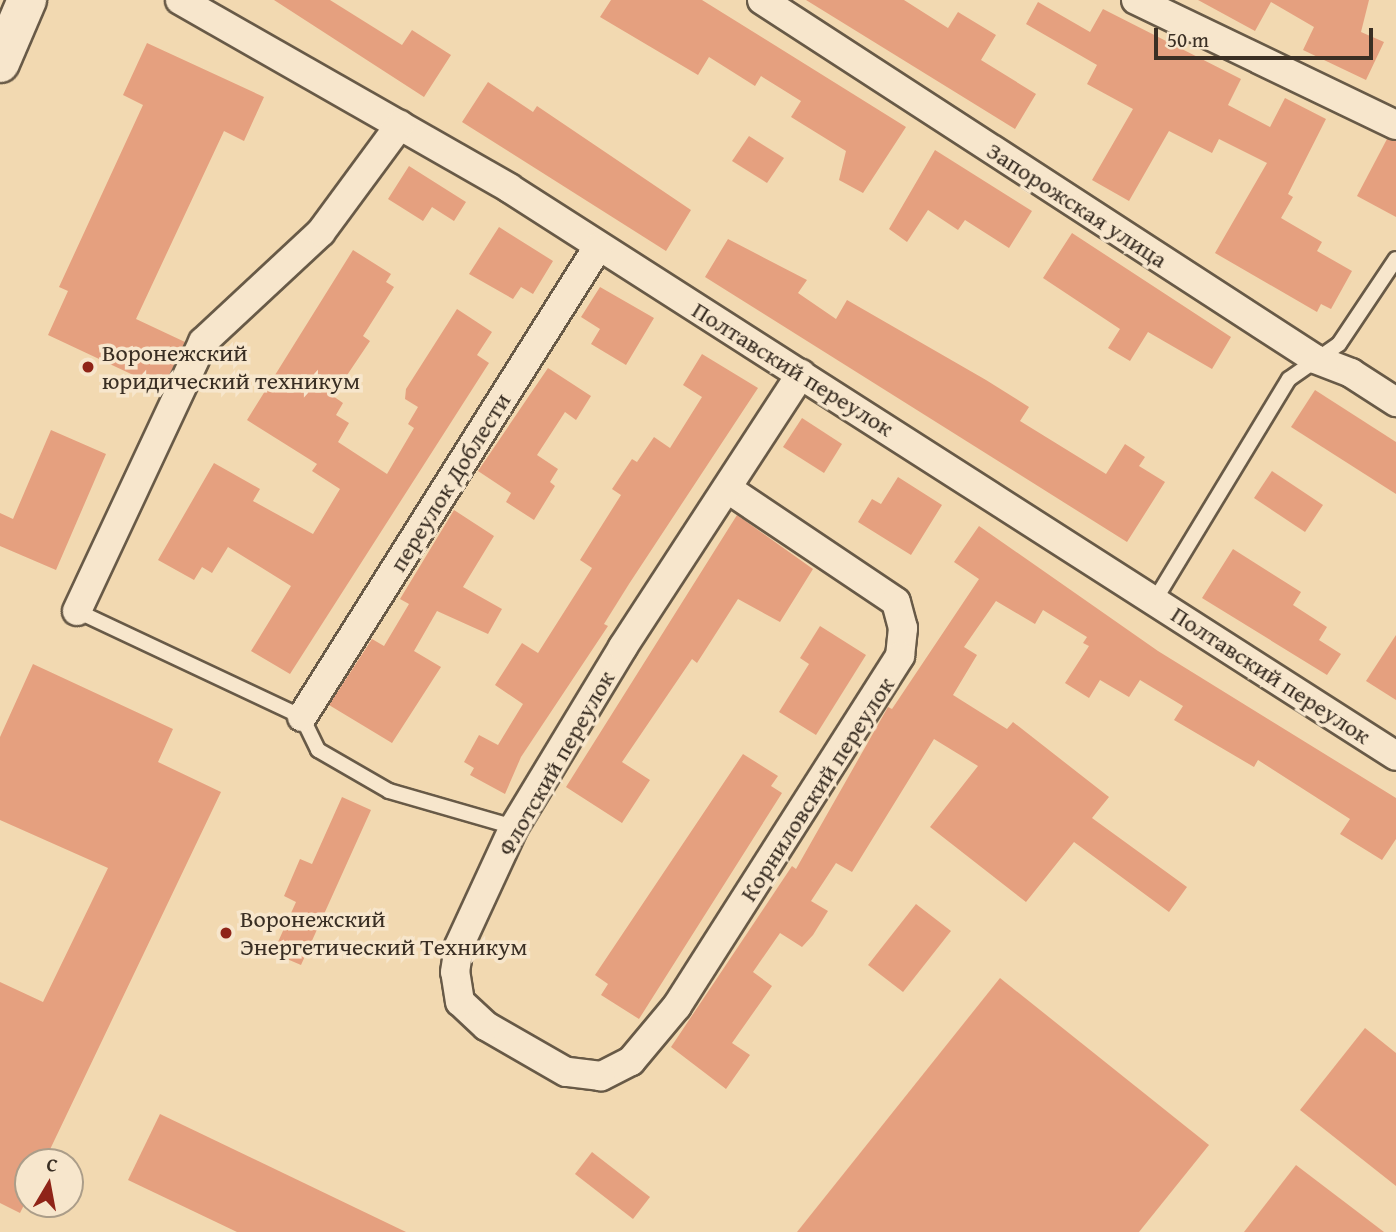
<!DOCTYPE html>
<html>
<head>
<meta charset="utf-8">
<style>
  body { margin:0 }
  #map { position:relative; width:1396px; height:1232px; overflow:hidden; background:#f2d9b1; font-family:"Gentium Book Plus",serif }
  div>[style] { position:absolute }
  .building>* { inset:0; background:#e5a07f }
  .roads { filter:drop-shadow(2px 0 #685a47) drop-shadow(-2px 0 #685a47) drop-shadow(0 2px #685a47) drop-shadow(0 -2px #685a47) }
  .service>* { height:14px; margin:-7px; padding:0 7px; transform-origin:7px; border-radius:7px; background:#f7e6cc }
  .minor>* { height:28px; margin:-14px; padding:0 14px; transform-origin:14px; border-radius:14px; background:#f7e6cc }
  .secondary>* { height:38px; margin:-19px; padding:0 19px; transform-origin:19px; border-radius:19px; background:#f7e6cc }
  .dots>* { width:19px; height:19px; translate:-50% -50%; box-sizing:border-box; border:4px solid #f7e6cc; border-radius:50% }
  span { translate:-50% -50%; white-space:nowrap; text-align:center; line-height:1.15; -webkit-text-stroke:7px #f7e6cc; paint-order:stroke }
  .street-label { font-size:24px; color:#3a2f24 }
  .poi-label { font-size:24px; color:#3a2f24 }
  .left { translate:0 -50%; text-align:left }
  .north { position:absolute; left:14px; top:1148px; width:70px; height:70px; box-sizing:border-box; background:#f7e6cc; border:2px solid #ab9d89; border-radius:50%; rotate:10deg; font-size:19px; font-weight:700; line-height:28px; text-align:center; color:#3a2f24 }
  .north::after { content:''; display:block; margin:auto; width:24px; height:32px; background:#8f2418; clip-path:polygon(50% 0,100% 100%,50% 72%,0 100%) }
  .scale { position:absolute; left:1154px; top:28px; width:219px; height:32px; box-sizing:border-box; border:4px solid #3a2f24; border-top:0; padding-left:9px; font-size:21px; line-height:24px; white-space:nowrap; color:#3a2f24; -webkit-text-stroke:5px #f7e6cc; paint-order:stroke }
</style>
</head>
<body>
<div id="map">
  <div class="building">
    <div style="clip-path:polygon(274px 0,330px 0,402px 45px,412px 30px,451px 55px,424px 97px)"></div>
    <div style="clip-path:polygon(611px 0,702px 0,906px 127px,863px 193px,839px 180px,846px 151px,791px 117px,801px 101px,761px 76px,755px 86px,709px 57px,698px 75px,600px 17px)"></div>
    <div style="clip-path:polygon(806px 0,904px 0,948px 28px,958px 12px,996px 35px,981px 60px,1036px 94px,1015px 129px)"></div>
    <div style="clip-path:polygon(1198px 0,1369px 0,1361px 32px,1384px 42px,1366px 80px,1303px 50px,1314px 27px,1271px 2px,1255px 31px)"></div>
    <div style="clip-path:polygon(1038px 2px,1090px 32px,1103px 9px,1241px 79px,1228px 105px,1270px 127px,1285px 98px,1326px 119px,1288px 194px,1293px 197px,1281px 218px,1322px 242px,1317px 251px,1352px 271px,1331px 309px,1321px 304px,1317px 312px,1215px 253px,1267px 163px,1219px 139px,1212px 153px,1169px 131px,1129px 201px,1092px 180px,1133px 109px,1087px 84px,1097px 65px,1026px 24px)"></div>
    <div style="clip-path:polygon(147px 43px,264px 97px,244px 141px,224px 131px,136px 319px,185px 342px,163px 389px,48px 335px,68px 291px,59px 287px,143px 105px,123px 95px)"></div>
    <div style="clip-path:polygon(488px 82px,533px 112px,537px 106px,691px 210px,666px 251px,462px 122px)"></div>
    <div style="clip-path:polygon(749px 136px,784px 158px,767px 183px,732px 161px)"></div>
    <div style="clip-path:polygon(1387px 139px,1396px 141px,1396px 217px,1357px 196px)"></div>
    <div style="clip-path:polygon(935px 150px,1032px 211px,1009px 248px,965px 220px,958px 230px,928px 210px,907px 242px,889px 229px)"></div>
    <div style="clip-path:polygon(409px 166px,466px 202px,454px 221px,432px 207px,423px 221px,388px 199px)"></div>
    <div style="clip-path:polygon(499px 227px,553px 261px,533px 294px,521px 287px,513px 299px,469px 274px)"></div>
    <div style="clip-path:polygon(1072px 233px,1231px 337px,1212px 369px,1148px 332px,1130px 361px,1108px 348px,1120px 329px,1043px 278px)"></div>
    <div style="clip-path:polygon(728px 239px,807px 280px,798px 293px,836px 319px,847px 300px,986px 380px,1029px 407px,1020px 421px,1106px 474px,1125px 444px,1145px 457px,1139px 466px,1165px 482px,1127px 542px,705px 277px)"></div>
    <div style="clip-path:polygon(353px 250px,391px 274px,386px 282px,394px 287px,363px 336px,370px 341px,333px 396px,343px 403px,336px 415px,349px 423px,338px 442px,387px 474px,414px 428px,408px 424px,418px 407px,405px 399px,406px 389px,457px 309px,492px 332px,477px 355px,489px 363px,290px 674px,251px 651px,291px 586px,228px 547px,212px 573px,202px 567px,194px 580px,158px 560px,214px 463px,260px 489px,253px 501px,313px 534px,340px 489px,312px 471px,317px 464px,247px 420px)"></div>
    <div style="clip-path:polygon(600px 287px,654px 318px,626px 365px,591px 344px,600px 329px,581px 317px)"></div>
    <div style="clip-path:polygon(702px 354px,758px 388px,629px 584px,604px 624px,608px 626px,521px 757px,505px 794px,470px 775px,474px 768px,464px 762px,479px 735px,498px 745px,523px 704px,495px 685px,522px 643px,538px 653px,592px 568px,580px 560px,621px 495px,612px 489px,632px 459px,637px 462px,654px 437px,670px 448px,702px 397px,683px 385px)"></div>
    <div style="clip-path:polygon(548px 368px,591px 396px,576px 420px,565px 412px,537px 455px,558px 469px,550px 482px,555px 486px,534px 520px,506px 502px,511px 493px,478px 471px)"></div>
    <div style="clip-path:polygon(1315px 390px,1396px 442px,1396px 494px,1291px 427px)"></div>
    <div style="clip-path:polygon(802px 418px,842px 444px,824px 473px,783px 447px)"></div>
    <div style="clip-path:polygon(51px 430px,106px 454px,56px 570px,0 546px,0 513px,13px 519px)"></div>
    <div style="clip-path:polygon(1272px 471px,1323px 505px,1305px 532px,1254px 498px)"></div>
    <div style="clip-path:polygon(898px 477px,942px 505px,911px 555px,858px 522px,872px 499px,881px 504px)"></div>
    <div style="clip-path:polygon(454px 510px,494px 536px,463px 587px,502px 609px,488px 634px,437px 611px,414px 651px,441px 667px,392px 743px,329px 705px,372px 639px,384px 646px,409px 604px,400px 599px)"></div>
    <div style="clip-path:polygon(737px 515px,813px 569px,780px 622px,738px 599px,697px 663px,692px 659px,622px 762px,650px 780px,622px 823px,566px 787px)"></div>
    <div style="clip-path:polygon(979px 526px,1158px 651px,1396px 798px,1396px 839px,1382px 860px,1340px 834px,1350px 819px,1258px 760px,1254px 767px,1174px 720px,1183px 706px,1140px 680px,1129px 697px,1100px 680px,1089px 698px,1065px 683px,1089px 646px,1083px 643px,1087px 637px,1043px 610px,1035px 624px,996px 601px,964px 647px,977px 655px,953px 695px,1007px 729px,1013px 722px,1109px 797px,1092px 818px,1187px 887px,1169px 912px,1074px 842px,1026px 902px,930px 827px,978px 766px,934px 739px,852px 872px,836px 863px,811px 901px,828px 911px,813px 935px,802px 947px,780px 933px,753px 972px,772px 986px,732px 1043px,750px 1055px,726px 1089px,671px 1047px,792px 866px,796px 869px,888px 707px,892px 709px,979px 579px,954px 562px)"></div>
    <div style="clip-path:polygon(1233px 549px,1301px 592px,1293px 605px,1327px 627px,1319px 640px,1341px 654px,1327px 675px,1202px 598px)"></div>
    <div style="clip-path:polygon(820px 626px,866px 655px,816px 735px,779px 712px,809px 664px,800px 658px)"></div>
    <div style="clip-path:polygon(1396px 635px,1396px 700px,1366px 681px)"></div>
    <div style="clip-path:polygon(33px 664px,173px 729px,158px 762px,221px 792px,44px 1162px,28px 1162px,28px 1197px,20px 1213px,0 1203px,0 982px,43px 1002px,108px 868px,0 820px,0 737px)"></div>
    <div style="clip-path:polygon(743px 754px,778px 776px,771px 786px,782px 793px,639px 1019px,601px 995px,608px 984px,595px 975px)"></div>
    <div style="clip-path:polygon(342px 797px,371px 810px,301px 965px,273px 953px,296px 902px,284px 896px,300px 859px,312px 864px)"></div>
    <div style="clip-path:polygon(916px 904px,951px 931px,903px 992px,868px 965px)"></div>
    <div style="clip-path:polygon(1000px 978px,1209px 1145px,1139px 1232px,797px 1232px)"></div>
    <div style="clip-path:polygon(1365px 1028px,1396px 1053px,1396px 1186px,1300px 1110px)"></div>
    <div style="clip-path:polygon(160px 1114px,406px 1232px,237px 1232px,128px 1180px)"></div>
    <div style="clip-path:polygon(592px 1152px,650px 1197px,633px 1219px,575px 1174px)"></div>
    <div style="clip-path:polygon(1296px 1165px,1384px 1232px,1244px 1232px)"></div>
  </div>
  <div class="roads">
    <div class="service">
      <div style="left:1155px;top:600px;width:258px;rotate:-58.8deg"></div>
      <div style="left:1289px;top:379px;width:61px;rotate:-35deg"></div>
      <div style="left:1339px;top:344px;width:102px;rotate:-56.2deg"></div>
      <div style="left:77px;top:611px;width:249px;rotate:25.2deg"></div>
      <div style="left:302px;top:717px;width:37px;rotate:64deg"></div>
      <div style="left:318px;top:750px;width:82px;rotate:30deg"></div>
      <div style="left:389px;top:791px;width:130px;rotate:16.1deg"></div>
    </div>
    <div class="minor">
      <div style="left:180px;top:0;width:379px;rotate:29.7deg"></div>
      <div style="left:509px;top:188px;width:1053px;rotate:32.63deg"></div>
      <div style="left:762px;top:0;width:659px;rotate:32.99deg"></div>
      <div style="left:1315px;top:359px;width:39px;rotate:21deg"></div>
      <div style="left:1351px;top:373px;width:54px;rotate:32.8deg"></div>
      <div style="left:1136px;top:0;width:288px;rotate:25.7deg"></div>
      <div style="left:728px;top:489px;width:202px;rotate:33.9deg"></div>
      <div style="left:896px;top:602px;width:27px;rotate:75deg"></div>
      <div style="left:903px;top:628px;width:28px;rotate:96deg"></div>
      <div style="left:900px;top:656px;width:415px;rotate:122.5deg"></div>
      <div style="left:677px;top:1006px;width:72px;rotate:129.9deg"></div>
      <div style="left:631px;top:1061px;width:34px;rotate:153deg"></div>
      <div style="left:601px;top:1076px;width:35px;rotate:-173deg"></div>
      <div style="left:566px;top:1072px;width:92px;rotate:-150.1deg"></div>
      <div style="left:486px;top:1026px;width:35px;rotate:-137deg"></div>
      <div style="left:460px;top:1002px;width:30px;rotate:-99deg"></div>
      <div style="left:455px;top:972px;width:26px;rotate:-81deg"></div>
      <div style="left:459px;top:946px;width:131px;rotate:-65.2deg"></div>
      <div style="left:514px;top:827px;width:210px;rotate:-58.8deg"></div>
      <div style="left:623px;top:647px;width:326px;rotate:-56.9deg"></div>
      <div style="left:77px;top:611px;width:297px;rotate:-64.9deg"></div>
      <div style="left:203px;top:342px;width:161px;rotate:-43deg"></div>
      <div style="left:321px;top:232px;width:133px;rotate:-53.6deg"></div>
      <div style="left:302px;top:717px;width:555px;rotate:-57.8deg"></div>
    </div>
    <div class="secondary">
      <div style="left:0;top:63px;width:69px;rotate:-66.8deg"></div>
    </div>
  </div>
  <div class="dots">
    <div style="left:88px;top:367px;background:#8f2418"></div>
    <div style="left:226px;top:933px;background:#8f2418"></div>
  </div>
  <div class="street-label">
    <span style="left:1077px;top:205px;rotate:33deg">Запорожская улица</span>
    <span style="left:793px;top:369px;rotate:32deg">Полтавский переулок</span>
    <span style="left:450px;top:482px;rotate:-58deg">переулок Доблести</span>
    <span style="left:1271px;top:675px;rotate:33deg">Полтавский переулок</span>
    <span style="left:556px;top:763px;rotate:-60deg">Флотский переулок</span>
    <span style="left:817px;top:789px;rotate:-57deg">Корниловский переулок</span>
  </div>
  <div class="poi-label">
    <span class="left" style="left:102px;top:367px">Воронежский<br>юридический техникум</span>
    <span class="left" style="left:240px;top:933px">Воронежский<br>Энергетический Техникум</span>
  </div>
  <div class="north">С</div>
  <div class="scale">50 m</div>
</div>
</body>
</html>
